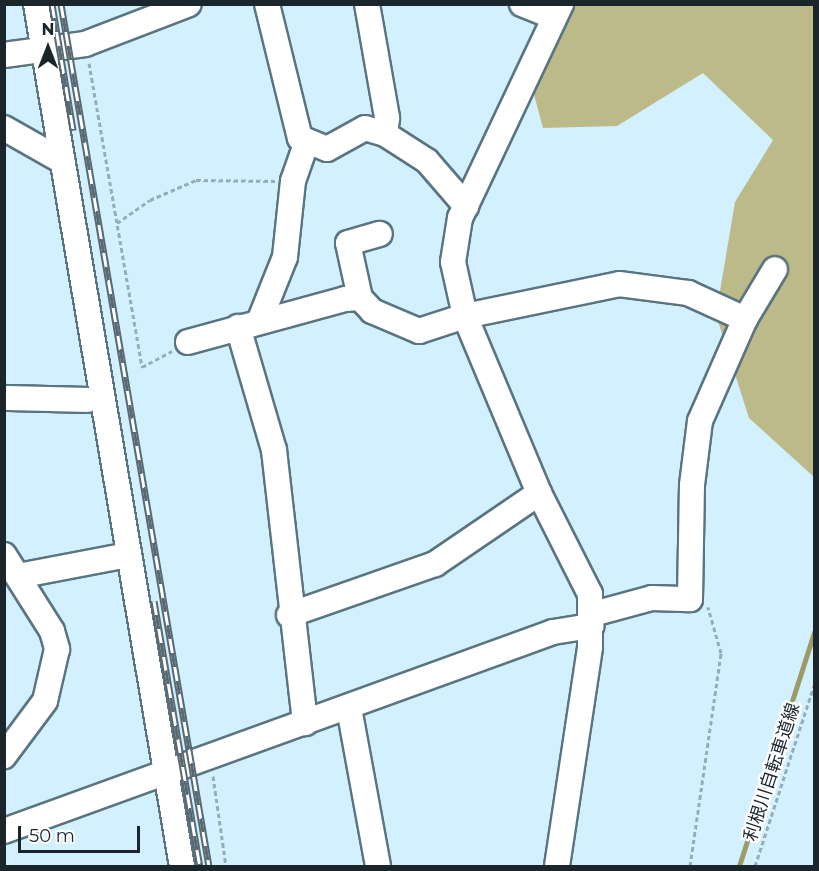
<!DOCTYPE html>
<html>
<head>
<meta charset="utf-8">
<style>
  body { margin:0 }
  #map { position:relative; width:819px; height:871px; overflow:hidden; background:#d3f0ff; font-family:Montserrat,"Noto Sans JP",sans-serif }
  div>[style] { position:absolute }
  .forest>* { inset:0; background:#bcba88 }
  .stream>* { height:5px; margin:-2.5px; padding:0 2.5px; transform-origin:2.5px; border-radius:2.5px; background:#9d9a69 }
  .path>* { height:3px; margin-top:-1.5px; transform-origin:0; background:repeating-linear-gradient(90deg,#96adb9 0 4.5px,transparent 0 7.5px) }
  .roads { filter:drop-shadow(2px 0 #5a7481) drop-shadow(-2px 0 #5a7481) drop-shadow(0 2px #5a7481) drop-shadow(0 -2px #5a7481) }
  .minor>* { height:24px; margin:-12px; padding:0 12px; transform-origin:12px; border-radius:12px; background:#fff }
  .rail>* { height:7px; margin-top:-3.5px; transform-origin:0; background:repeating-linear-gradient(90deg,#fff 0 14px,#586972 0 28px); box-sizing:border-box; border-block:2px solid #586972 }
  span { translate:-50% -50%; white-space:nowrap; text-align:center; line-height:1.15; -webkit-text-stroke:4.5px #fff; paint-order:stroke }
  .street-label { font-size:18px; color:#1b262c }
  .frame { position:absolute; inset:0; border:6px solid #1b262c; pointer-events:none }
  .north { position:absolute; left:18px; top:18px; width:60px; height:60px; -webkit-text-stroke:4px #fff; paint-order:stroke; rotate:0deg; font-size:16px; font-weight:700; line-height:24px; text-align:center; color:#1b262c }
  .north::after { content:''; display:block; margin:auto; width:21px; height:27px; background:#1b262c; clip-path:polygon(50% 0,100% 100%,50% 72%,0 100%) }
  .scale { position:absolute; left:18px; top:826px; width:122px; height:27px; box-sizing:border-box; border:3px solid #1b262c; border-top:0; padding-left:8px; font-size:18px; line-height:21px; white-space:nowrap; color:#1b262c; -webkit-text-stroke:4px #fff; paint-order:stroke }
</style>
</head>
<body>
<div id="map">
  <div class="forest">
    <div style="clip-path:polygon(547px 5px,814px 5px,814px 477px,749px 418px,716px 315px,735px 202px,773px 140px,703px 73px,617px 126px,543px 128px,529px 76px)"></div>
  </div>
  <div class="stream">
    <div style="left:739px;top:866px;width:246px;rotate:-72.2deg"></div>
  </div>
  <div class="path">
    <div style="left:89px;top:63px;width:309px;rotate:80.1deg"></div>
    <div style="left:142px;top:367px;width:34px;rotate:-28deg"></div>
    <div style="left:117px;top:223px;width:40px;rotate:-34.9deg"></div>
    <div style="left:150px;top:200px;width:50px;rotate:-23.5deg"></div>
    <div style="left:196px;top:180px;width:79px;rotate:0.7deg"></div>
    <div style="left:213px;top:776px;width:91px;rotate:81.8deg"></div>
    <div style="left:690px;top:866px;width:215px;rotate:-81.7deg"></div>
    <div style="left:721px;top:653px;width:48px;rotate:-105.8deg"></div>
    <div style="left:755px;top:866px;width:190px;rotate:-71.9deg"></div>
  </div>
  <div class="roads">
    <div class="minor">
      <div style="left:36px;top:4px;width:874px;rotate:80.39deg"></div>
      <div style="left:267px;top:4px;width:138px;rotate:76.2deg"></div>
      <div style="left:300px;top:138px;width:29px;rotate:22deg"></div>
      <div style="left:327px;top:149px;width:43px;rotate:-28.9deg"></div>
      <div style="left:365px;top:128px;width:21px;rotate:17deg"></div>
      <div style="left:385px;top:134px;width:50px;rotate:32.7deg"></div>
      <div style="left:427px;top:161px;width:60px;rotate:49.1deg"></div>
      <div style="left:367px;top:4px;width:116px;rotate:80deg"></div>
      <div style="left:387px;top:118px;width:16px;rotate:97deg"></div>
      <div style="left:522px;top:4px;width:35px;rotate:22deg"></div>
      <div style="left:4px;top:55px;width:82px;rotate:-7.7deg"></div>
      <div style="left:85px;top:44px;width:111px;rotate:-21deg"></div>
      <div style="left:4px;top:128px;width:67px;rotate:29.6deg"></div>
      <div style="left:360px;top:298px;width:56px;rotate:-102.3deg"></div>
      <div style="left:348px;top:243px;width:33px;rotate:-16deg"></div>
      <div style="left:259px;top:322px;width:70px;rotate:-68.2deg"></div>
      <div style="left:285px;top:257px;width:76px;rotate:-84deg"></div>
      <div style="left:293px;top:181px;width:42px;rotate:-70.7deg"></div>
      <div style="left:238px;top:327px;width:128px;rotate:73.7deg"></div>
      <div style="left:274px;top:450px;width:275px;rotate:83.5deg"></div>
      <div style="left:188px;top:342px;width:163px;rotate:-15.3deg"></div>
      <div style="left:345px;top:299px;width:15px;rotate:-4deg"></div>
      <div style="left:360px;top:298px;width:18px;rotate:47deg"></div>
      <div style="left:372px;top:311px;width:51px;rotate:23.1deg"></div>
      <div style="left:419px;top:331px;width:48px;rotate:-18.1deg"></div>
      <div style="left:465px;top:316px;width:157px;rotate:-11.7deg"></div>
      <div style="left:619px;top:284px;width:70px;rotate:7.4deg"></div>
      <div style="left:688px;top:293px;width:63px;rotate:24.5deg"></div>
      <div style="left:4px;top:398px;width:83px;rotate:1.4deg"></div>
      <div style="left:4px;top:555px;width:90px;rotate:57.7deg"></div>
      <div style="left:52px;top:631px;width:19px;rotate:74deg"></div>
      <div style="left:57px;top:649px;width:53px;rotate:103deg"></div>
      <div style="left:45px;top:701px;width:69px;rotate:126.7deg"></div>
      <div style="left:18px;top:576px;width:112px;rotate:-10.8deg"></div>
      <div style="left:593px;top:614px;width:61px;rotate:-15.2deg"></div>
      <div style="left:652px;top:598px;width:38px;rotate:2deg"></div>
      <div style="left:690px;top:599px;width:114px;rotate:-89deg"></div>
      <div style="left:692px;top:485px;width:64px;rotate:-82.9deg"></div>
      <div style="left:700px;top:421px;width:111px;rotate:-66.2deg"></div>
      <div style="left:745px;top:319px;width:58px;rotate:-59deg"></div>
      <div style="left:289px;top:615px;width:155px;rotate:-19.3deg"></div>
      <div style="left:435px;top:564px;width:126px;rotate:-34.3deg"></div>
      <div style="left:349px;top:708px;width:161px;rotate:79.6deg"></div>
      <div style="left:4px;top:831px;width:584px;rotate:-19.92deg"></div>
      <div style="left:553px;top:632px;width:39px;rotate:-9deg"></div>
      <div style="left:557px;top:866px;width:221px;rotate:-81.4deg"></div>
      <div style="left:590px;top:647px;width:53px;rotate:-90deg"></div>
      <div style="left:590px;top:594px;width:113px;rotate:-116.8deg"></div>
      <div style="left:539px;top:493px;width:192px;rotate:-112.7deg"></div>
      <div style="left:465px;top:316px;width:55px;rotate:-102.5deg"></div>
      <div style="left:453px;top:262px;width:45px;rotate:-81deg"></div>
      <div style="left:460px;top:218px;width:237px;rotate:-64.7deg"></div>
    </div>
  </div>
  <div class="rail">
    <div style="left:52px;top:4px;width:128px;rotate:80.5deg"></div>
    <div style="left:61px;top:4px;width:875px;rotate:80.26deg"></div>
    <div style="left:154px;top:601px;width:269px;rotate:80.2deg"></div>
  </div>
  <div class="street-label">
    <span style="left:772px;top:772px;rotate:-72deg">利根川自転車道線</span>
  </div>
  <div class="frame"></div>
  <div class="north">N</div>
  <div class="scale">50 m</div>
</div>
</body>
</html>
